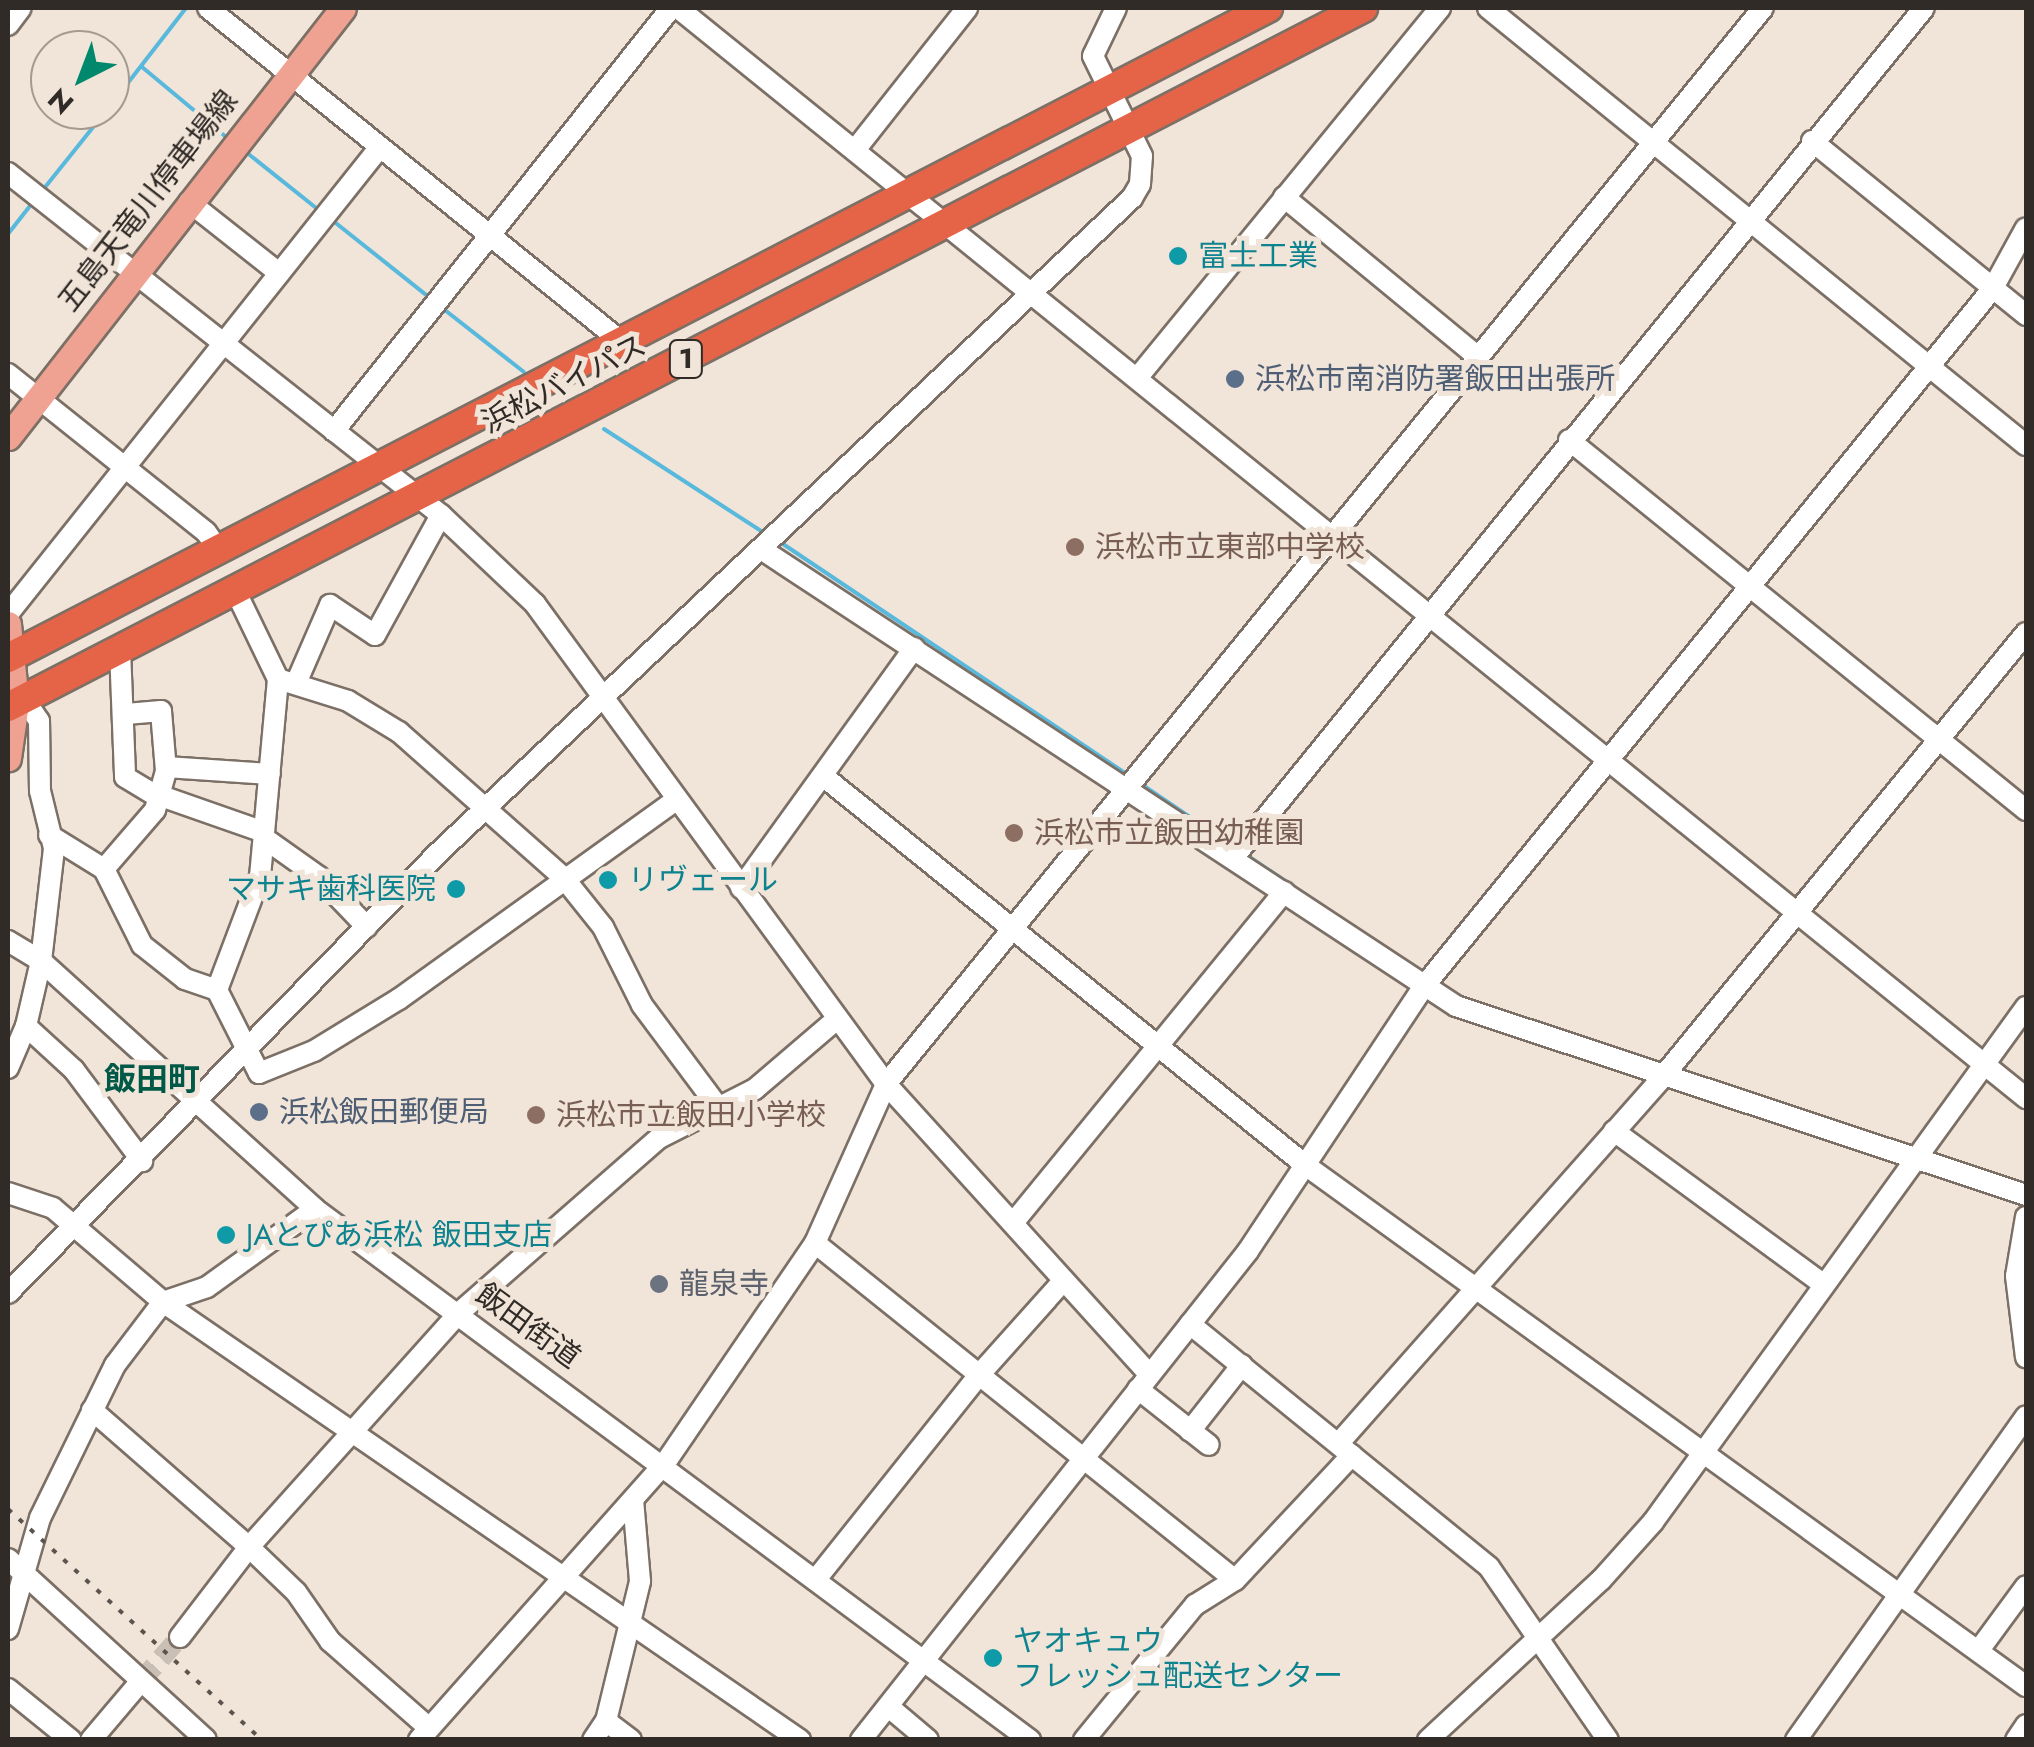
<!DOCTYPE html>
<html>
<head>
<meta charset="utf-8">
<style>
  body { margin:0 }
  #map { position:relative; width:2034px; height:1747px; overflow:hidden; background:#f1e4d8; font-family:Jost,"Noto Sans JP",sans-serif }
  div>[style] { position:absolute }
  .stream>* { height:4px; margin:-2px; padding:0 2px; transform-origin:2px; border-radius:2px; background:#58b9dd }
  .minor-tunnel>* { height:20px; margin-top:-10px; transform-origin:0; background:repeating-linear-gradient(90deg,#cabfb5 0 20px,transparent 0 30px) }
  .roads { filter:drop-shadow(2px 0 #7c7066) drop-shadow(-2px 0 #7c7066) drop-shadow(0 2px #7c7066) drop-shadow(0 -2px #7c7066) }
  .minor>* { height:20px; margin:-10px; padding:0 10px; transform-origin:10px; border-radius:10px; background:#fff }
  .major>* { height:25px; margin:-12.5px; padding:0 12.5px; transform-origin:12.5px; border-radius:12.5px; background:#efa291 }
  .highway>* { height:28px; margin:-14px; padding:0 14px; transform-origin:14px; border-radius:14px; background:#e56447 }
  .rail>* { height:4px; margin-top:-2px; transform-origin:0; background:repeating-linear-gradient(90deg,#5b544e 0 5px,transparent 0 15px) }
  .dots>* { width:28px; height:28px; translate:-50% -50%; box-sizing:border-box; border:5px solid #f1e4d8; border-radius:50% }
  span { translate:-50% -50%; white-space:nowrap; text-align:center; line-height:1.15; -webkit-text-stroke:10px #f1e4d8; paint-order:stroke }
  .shield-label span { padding:2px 8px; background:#f1e4d8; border:2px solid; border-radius:8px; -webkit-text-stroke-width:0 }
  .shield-label { font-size:28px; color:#302b27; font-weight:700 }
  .street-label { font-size:30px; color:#302b27 }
  .culture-label { font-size:30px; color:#0d838f }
  .left { translate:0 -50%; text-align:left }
  .right { translate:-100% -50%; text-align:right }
  .service-label { font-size:30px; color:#4e5e75 }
  .education-label { font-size:30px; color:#785e54 }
  .worship-label { font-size:30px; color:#5b616d }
  .neighbourhood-label { font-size:32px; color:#005846; font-weight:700 }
  .frame { position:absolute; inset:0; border:10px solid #302b27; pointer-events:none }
  .north { position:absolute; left:30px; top:30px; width:100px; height:100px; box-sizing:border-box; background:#f1e4d8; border:2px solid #a49a91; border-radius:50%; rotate:222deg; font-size:28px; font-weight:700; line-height:40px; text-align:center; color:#302b27 }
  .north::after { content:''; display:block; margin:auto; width:35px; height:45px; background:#00886d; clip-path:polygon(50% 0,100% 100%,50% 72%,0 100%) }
</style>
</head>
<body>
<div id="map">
  <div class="stream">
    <div style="left:142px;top:67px;width:109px;rotate:39.8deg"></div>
    <div style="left:110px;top:106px;width:124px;rotate:-52.2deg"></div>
    <div style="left:246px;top:152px;width:95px;rotate:38.6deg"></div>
    <div style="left:42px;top:191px;width:104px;rotate:-51.3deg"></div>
    <div style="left:332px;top:220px;width:125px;rotate:38.5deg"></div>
    <div style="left:8px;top:234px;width:41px;rotate:-52deg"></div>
    <div style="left:441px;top:307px;width:105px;rotate:38.1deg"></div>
    <div style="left:604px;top:429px;width:194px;rotate:33deg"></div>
    <div style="left:780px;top:542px;width:420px;rotate:33.8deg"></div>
    <div style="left:1141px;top:784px;width:111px;rotate:34deg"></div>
    <div style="left:1245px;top:854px;width:146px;rotate:33.8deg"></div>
  </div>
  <div class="minor-tunnel">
    <div style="left:141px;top:1681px;width:59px;rotate:-48.4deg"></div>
  </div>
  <div class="roads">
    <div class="minor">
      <div style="left:208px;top:8px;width:532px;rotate:38.9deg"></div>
      <div style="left:678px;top:8px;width:1734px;rotate:38.96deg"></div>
      <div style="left:1488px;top:8px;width:693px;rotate:39.09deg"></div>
      <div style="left:8px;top:25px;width:21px;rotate:-53deg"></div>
      <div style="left:1812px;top:141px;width:276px;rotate:39.1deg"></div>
      <div style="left:855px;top:150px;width:181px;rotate:-51.7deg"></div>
      <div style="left:8px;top:173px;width:552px;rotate:38.3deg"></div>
      <div style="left:441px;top:515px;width:129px;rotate:43.4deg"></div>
      <div style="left:535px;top:604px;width:595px;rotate:53.82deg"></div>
      <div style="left:886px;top:1084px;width:391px;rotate:47.8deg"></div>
      <div style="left:1284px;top:197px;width:253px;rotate:39.5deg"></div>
      <div style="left:189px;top:202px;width:115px;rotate:38.3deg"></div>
      <div style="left:8px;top:374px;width:253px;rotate:38.6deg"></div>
      <div style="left:206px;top:532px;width:21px;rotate:55deg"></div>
      <div style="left:1138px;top:377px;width:477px;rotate:-50.7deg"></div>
      <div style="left:334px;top:431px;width:541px;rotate:-51.46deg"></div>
      <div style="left:1569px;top:440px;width:588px;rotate:38.99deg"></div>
      <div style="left:761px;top:549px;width:832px;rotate:33.33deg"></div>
      <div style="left:1456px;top:1006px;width:601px;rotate:18.34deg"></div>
      <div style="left:235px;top:590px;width:99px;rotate:64.2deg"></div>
      <div style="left:278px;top:679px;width:198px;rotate:95.2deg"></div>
      <div style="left:260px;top:876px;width:122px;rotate:110.7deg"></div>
      <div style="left:217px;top:990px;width:93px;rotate:63.2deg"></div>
      <div style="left:259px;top:1073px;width:59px;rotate:-21.8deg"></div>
      <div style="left:314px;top:1051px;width:100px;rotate:-31.5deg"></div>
      <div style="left:399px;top:999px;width:342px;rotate:-35.7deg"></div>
      <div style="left:8px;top:614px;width:597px;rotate:-51.46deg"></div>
      <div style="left:120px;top:650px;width:127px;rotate:87.7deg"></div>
      <div style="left:125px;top:777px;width:41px;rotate:31deg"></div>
      <div style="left:278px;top:679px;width:73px;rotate:17.4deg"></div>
      <div style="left:348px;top:701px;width:60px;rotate:31.3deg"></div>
      <div style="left:399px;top:732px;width:219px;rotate:41.5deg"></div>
      <div style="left:563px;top:877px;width:64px;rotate:51.3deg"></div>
      <div style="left:603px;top:927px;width:87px;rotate:63.4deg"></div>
      <div style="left:642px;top:1005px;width:127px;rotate:53.3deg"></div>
      <div style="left:297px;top:681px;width:83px;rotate:-66.5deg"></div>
      <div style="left:330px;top:605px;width:54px;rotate:33.7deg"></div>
      <div style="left:375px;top:635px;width:137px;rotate:-61.2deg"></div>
      <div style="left:166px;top:767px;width:104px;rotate:3.9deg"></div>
      <div style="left:823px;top:776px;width:623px;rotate:38.88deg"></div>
      <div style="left:1308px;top:1167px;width:886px;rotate:35.86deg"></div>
      <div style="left:161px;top:796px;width:109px;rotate:19.3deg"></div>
      <div style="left:49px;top:835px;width:65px;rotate:31.7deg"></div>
      <div style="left:104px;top:869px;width:85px;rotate:63.4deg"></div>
      <div style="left:142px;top:945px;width:55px;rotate:38.3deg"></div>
      <div style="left:185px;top:979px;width:34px;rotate:19deg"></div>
      <div style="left:264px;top:838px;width:67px;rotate:35.3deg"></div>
      <div style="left:319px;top:877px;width:69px;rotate:46.2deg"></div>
      <div style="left:1233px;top:858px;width:1095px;rotate:-50.89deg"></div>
      <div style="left:104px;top:869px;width:78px;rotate:-49.2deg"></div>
      <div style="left:155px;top:810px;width:41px;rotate:-74.2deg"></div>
      <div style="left:166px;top:771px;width:60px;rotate:-94.8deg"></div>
      <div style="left:161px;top:711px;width:35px;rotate:175deg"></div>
      <div style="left:741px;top:888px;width:296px;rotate:-54.2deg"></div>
      <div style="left:8px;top:941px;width:39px;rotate:31deg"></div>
      <div style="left:41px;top:961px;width:370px;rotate:42.1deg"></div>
      <div style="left:315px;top:1209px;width:891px;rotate:36.6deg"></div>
      <div style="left:26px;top:1026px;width:65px;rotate:42.5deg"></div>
      <div style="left:74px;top:1070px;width:114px;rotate:53.2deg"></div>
      <div style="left:8px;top:1068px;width:46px;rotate:-66.8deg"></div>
      <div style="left:26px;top:1026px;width:67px;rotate:-77deg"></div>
      <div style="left:41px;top:961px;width:114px;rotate:-83.4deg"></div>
      <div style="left:54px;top:848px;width:59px;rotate:-103.8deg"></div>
      <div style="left:40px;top:791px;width:70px;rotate:-90.8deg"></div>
      <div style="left:39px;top:721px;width:27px;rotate:-124deg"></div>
      <div style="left:1614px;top:1131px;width:259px;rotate:36.2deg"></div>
      <div style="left:8px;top:1193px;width:47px;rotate:18.4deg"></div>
      <div style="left:53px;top:1208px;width:145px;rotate:40.5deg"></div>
      <div style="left:163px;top:1302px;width:773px;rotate:34.51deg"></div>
      <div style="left:2026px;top:1217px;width:60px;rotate:99.6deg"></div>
      <div style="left:2016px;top:1276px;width:82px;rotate:83deg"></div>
      <div style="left:1013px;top:1223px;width:428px;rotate:-50.7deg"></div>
      <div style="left:815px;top:1243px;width:538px;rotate:38.74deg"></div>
      <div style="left:8px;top:1293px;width:614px;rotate:-45.66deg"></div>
      <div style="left:437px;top:854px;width:956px;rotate:-43.35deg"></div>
      <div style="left:1132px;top:198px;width:16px;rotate:-60deg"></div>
      <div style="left:1140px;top:184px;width:28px;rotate:-86deg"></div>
      <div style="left:1142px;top:156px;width:111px;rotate:-116.1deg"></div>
      <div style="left:1093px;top:56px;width:53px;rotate:-64.4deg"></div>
      <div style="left:1190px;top:1324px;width:385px;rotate:39.1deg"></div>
      <div style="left:1489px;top:1567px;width:210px;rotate:55.5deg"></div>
      <div style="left:1138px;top:1389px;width:90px;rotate:38.3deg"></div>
      <div style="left:92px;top:1410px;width:208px;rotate:41.1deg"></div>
      <div style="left:249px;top:1547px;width:65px;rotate:43.8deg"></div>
      <div style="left:296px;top:1592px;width:60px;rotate:55.2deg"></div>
      <div style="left:330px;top:1641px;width:132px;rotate:41.3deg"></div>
      <div style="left:1190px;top:1431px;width:84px;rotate:-51.8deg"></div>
      <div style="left:1339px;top:1443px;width:492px;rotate:-48.5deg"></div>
      <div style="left:1665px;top:1074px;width:570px;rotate:-50.7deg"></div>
      <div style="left:8px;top:1559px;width:268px;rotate:42.4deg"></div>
      <div style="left:817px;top:1578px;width:260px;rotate:-51.4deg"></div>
      <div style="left:979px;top:1375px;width:127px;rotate:-48.2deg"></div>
      <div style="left:8px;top:1629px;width:116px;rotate:-73.9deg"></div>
      <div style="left:40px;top:1518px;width:170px;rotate:-63.9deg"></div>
      <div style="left:115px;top:1365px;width:79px;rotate:-52.7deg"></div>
      <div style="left:163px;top:1302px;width:46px;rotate:-18.8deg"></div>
      <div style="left:207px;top:1287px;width:133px;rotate:-35.8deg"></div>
      <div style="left:180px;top:1637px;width:113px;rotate:-52.5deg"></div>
      <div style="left:249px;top:1547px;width:314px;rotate:-48.1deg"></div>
      <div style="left:459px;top:1313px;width:266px;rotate:-41.2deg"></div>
      <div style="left:659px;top:1138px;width:108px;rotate:-27deg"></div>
      <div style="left:755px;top:1089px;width:108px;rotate:-40.5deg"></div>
      <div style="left:1979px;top:1650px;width:79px;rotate:-53.7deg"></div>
      <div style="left:8px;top:1689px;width:81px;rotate:39deg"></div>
      <div style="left:889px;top:1707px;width:51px;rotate:40.2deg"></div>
      <div style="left:606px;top:1721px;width:31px;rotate:37deg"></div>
      <div style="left:91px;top:1740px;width:77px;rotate:-49.7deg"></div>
      <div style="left:419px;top:1740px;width:370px;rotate:-48.4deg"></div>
      <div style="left:665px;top:1463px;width:266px;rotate:-55.7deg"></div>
      <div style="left:815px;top:1243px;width:174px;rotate:-65.9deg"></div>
      <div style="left:886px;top:1084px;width:1388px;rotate:-50.82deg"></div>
      <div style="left:593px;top:1740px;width:23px;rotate:-56deg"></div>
      <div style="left:606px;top:1721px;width:144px;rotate:-76.3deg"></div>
      <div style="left:640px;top:1581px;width:81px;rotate:-94.9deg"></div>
      <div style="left:861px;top:1740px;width:624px;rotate:-51.64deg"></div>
      <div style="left:1248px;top:1251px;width:320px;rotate:-56.4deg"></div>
      <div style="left:1425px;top:985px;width:899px;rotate:-50.82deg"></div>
      <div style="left:1993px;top:288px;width:68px;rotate:-61.2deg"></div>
      <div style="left:1084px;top:1740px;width:175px;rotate:-50.6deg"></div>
      <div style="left:1195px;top:1605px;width:47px;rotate:-32deg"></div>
      <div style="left:1235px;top:1580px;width:171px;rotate:-46.9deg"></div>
      <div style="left:1428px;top:1740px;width:236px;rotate:-42.8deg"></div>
      <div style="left:1601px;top:1580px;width:78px;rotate:-48.1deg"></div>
      <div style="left:1653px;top:1522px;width:636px;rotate:-54.09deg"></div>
      <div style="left:1796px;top:1740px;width:397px;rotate:-54.6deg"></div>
      <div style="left:2016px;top:1740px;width:18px;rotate:-56deg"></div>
    </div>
    <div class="major">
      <div style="left:8px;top:437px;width:544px;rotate:-52.01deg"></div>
      <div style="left:8px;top:624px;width:79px;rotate:84.2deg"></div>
      <div style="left:16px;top:703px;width:56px;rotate:98.3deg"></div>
    </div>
    <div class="highway">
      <div style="left:8px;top:658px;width:1418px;rotate:-27.29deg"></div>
      <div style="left:8px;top:707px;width:1525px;rotate:-27.29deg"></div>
    </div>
  </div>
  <div class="rail">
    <div style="left:8px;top:1509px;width:343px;rotate:42.3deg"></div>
  </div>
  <div class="dots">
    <div style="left:1178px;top:256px;background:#0f9aa8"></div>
    <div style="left:1235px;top:379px;background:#5c6f8a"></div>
    <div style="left:1075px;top:547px;background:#8d6e63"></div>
    <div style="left:1014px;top:833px;background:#8d6e63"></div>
    <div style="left:608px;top:880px;background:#0f9aa8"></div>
    <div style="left:456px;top:889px;background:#0f9aa8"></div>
    <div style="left:259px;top:1112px;background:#5c6f8a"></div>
    <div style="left:536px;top:1115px;background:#8d6e63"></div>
    <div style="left:226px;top:1235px;background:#0f9aa8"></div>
    <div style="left:659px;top:1284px;background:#6b7280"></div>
    <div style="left:993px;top:1658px;background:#0f9aa8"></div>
  </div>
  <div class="shield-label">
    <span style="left:686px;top:359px">1</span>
  </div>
  <div class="street-label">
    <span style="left:148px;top:201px;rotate:-52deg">五島天竜川停車場線</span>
    <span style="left:564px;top:384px;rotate:-27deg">浜松バイパス</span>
    <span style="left:528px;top:1326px;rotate:36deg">飯田街道</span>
  </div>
  <div class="culture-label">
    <span class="left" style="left:1198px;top:256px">富士工業</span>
    <span class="left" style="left:628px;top:880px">リヴェール</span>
    <span class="right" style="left:436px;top:889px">マサキ歯科医院</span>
    <span class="left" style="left:246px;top:1235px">JAとぴあ浜松 飯田支店</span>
    <span class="left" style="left:1013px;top:1658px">ヤオキュウ<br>フレッシュ配送センター</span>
  </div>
  <div class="service-label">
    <span class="left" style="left:1255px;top:379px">浜松市南消防署飯田出張所</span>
    <span class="left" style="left:279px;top:1112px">浜松飯田郵便局</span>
  </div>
  <div class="education-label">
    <span class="left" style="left:1095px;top:547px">浜松市立東部中学校</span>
    <span class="left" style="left:1034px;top:833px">浜松市立飯田幼稚園</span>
    <span class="left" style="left:556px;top:1115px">浜松市立飯田小学校</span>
  </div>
  <div class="worship-label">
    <span class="left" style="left:679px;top:1284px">龍泉寺</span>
  </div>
  <div class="neighbourhood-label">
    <span style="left:152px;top:1079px">飯田町</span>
  </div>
  <div class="frame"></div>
  <div class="north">N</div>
</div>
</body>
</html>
